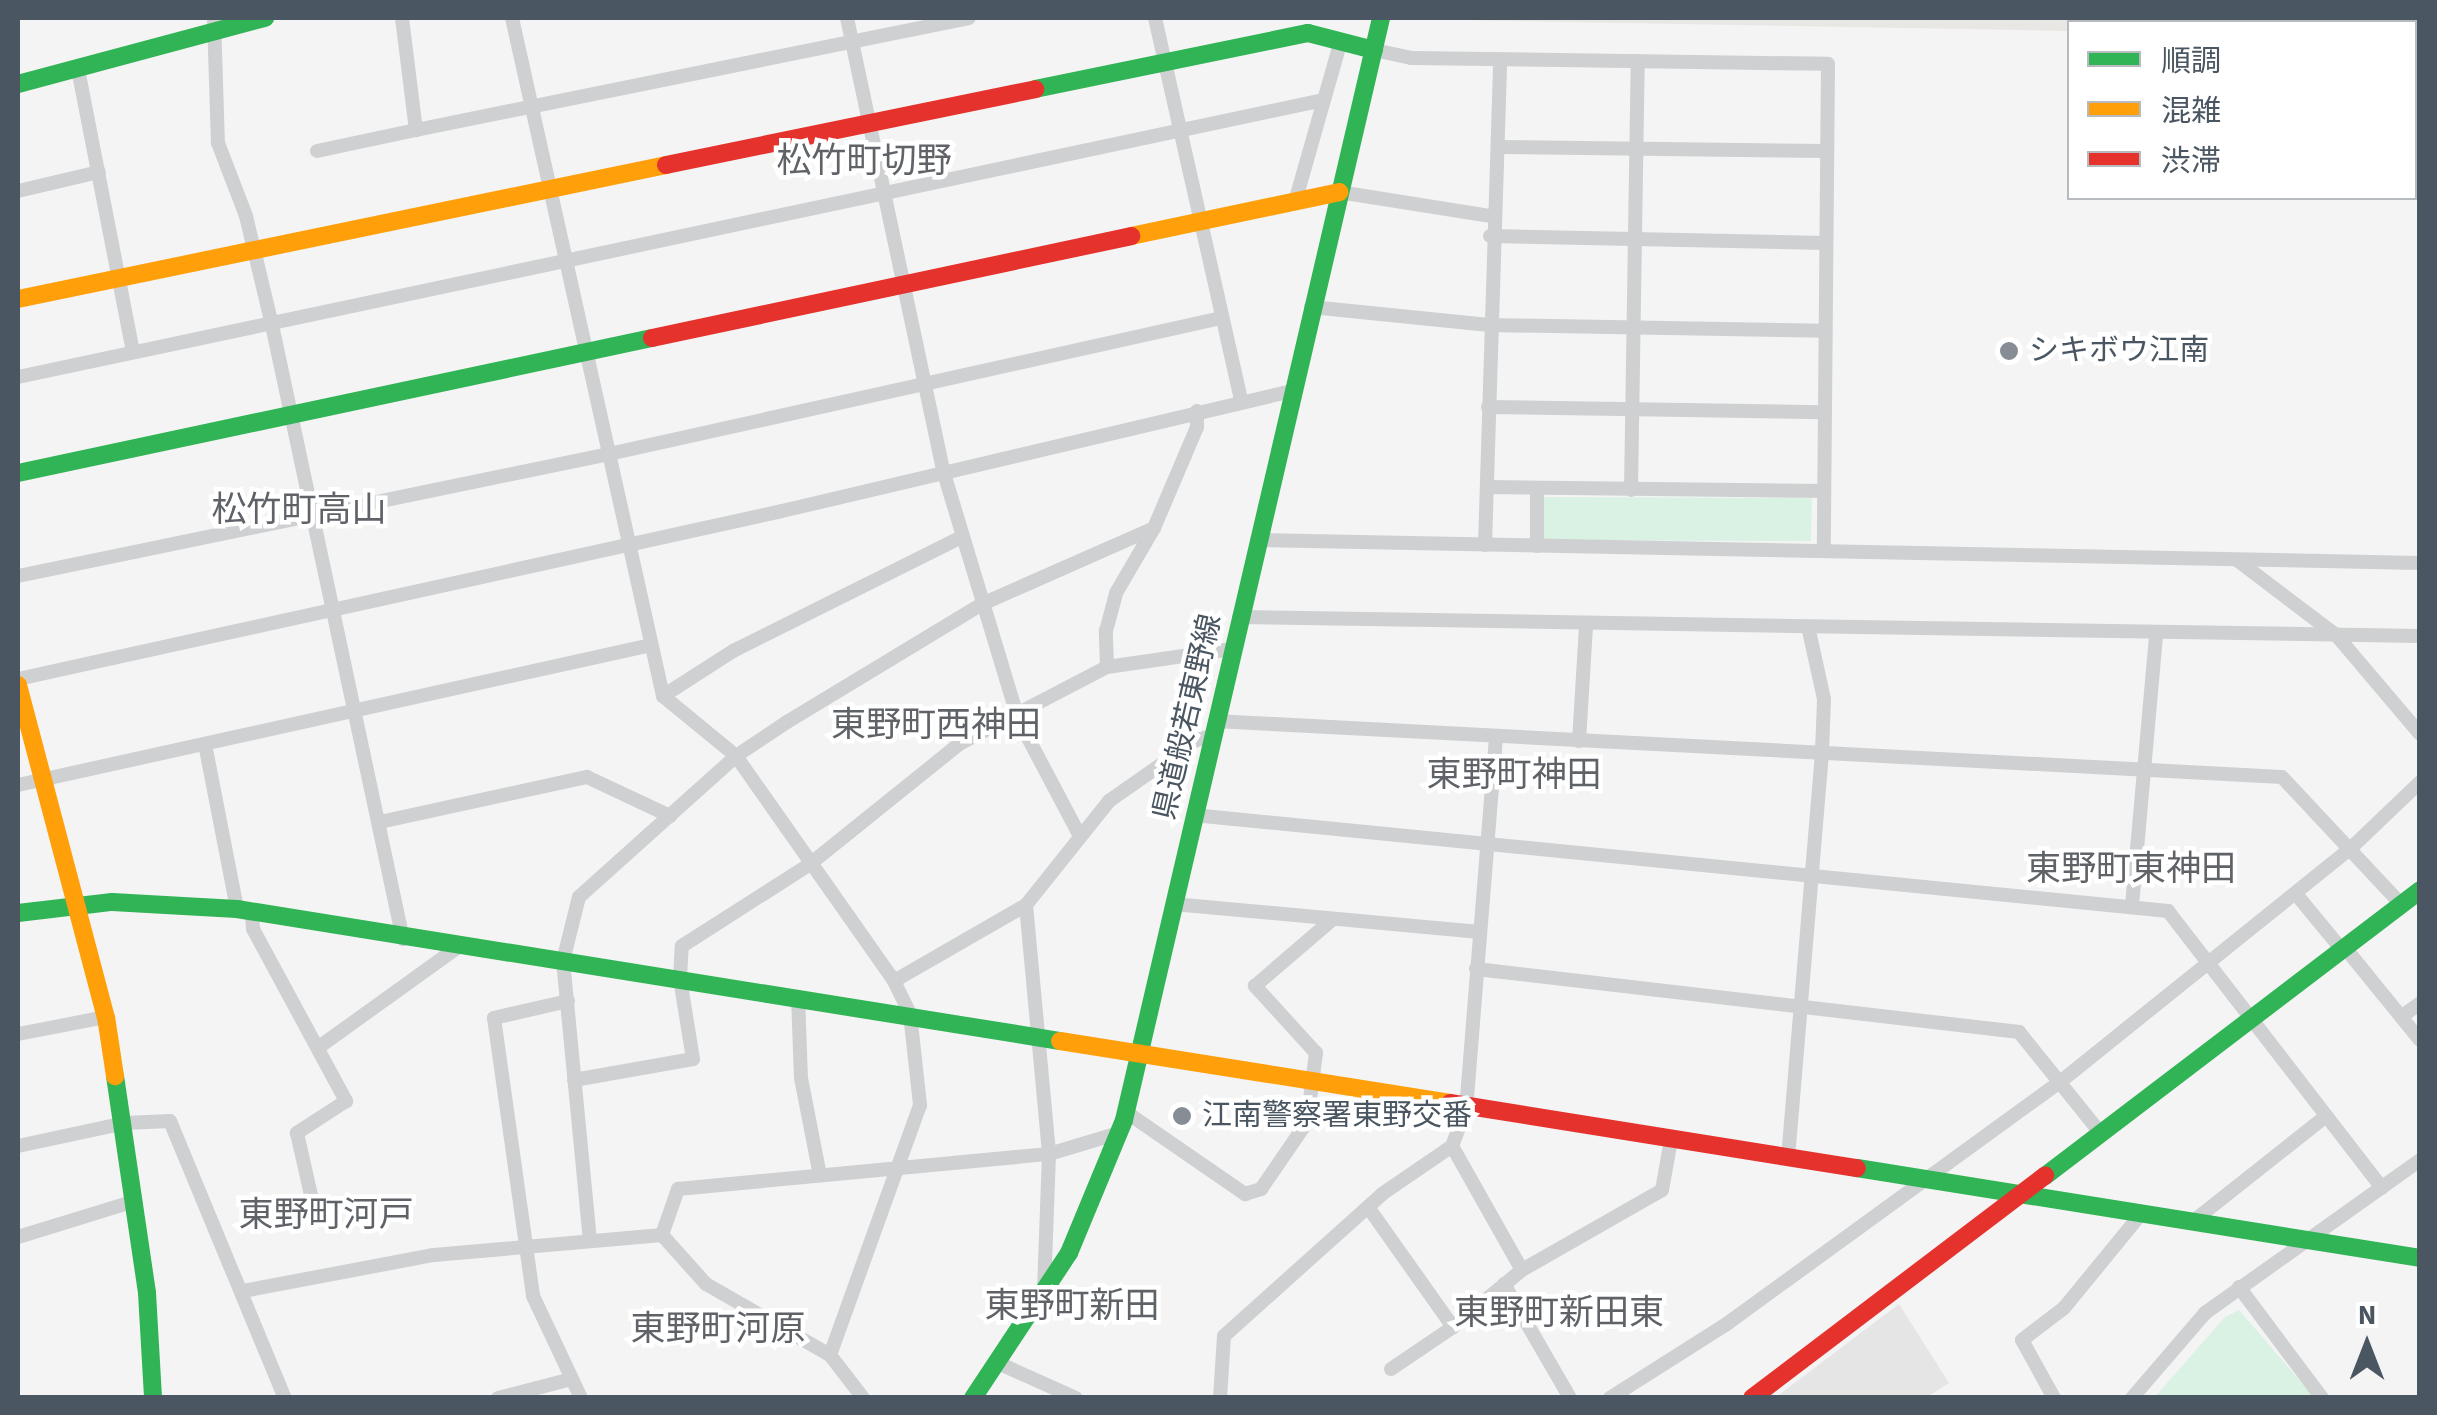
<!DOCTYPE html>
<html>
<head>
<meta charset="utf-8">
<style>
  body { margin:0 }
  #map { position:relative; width:2437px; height:1415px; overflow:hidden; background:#f4f4f4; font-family:"Source Sans 3","Noto Sans JP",sans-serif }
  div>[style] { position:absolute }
  .commercial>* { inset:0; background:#e8e7e3 }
  .education>* { inset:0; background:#e6e5e6 }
  .green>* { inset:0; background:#d9f2e3 }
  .street>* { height:14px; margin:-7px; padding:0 7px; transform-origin:7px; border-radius:7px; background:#ced0d2 }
  .fast>* { height:18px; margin:-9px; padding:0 9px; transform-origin:9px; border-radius:9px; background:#30b455 }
  .slow>* { height:18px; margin:-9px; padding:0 9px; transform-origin:9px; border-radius:9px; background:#ff9f0a }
  .jam>* { height:18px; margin:-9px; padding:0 9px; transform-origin:9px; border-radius:9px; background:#e5322d }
  .dots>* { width:28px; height:28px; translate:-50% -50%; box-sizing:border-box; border:5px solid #fff; border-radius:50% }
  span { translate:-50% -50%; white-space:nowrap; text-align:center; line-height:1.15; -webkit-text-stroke:9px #fff; paint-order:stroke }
  .poi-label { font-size:30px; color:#4a5661 }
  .left { translate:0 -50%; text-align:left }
  .street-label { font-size:30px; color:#4a5661 }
  .quarter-label { font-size:35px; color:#5f6368 }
  .frame { position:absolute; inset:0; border:20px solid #4a5661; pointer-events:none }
  .legend { position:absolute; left:2067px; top:20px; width:350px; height:180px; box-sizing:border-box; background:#fff; border:2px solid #b7bbc0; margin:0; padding:12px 18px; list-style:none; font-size:30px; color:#4a5661 }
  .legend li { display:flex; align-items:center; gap:20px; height:50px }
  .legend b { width:50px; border:2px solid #b7bbc0 }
  .north { position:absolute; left:2317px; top:1295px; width:100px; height:100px; -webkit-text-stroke:8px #fff; paint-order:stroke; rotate:0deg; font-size:28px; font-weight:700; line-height:40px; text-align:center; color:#4a5661 }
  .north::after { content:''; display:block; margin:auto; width:35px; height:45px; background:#4a5661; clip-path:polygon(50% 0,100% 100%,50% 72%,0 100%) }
</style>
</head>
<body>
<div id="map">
  <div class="commercial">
    <div style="clip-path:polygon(2147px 18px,2070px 22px,2069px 31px,1406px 19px)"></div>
  </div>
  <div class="education">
    <div style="clip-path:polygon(1899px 1304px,1949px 1383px,1927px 1397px,1776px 1397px)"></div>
  </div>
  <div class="green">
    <div style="clip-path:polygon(1543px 497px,1812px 498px,1811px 541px,1543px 540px)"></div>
    <div style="clip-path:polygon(2239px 1310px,2314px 1397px,2154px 1398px,2225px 1317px)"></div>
  </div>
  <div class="street">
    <div style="left:214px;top:18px;width:125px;rotate:88.2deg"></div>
    <div style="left:218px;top:143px;width:78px;rotate:69deg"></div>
    <div style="left:246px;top:216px;width:112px;rotate:76.6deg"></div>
    <div style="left:272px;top:325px;width:628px;rotate:77.96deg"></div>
    <div style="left:402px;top:18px;width:113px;rotate:82.9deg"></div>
    <div style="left:416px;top:130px;width:564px;rotate:-11.45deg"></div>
    <div style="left:512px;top:18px;width:695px;rotate:77.44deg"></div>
    <div style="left:663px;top:696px;width:94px;rotate:39.4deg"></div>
    <div style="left:736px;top:756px;width:275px;rotate:54.9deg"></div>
    <div style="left:894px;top:981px;width:37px;rotate:64deg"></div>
    <div style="left:910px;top:1014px;width:92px;rotate:83.7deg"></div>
    <div style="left:920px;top:1105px;width:266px;rotate:109.8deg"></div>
    <div style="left:847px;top:18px;width:462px;rotate:78deg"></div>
    <div style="left:943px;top:470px;width:260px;rotate:73.2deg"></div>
    <div style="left:1018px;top:719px;width:132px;rotate:62.1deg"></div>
    <div style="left:1155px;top:18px;width:393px;rotate:77.3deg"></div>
    <div style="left:1374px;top:50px;width:38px;rotate:12deg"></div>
    <div style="left:1411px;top:58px;width:417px;rotate:0.8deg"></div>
    <div style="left:1828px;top:64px;width:487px;rotate:90.5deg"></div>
    <div style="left:78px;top:69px;width:288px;rotate:79deg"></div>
    <div style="left:1500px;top:147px;width:327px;rotate:0.7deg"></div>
    <div style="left:317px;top:151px;width:101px;rotate:-12deg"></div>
    <div style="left:18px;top:191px;width:83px;rotate:-13.2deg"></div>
    <div style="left:1339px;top:192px;width:154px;rotate:9deg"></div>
    <div style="left:1295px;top:202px;width:168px;rotate:-74.1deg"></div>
    <div style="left:1490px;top:236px;width:336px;rotate:1.2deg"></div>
    <div style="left:1311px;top:307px;width:179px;rotate:5.8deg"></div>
    <div style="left:1489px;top:325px;width:336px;rotate:1deg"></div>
    <div style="left:18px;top:377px;width:1334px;rotate:-11.98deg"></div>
    <div style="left:1488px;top:407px;width:337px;rotate:0.9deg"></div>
    <div style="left:1487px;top:487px;width:337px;rotate:0.7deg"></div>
    <div style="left:1537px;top:488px;width:58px;rotate:90deg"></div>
    <div style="left:1631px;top:490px;width:429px;rotate:-89.1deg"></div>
    <div style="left:1257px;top:540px;width:1163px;rotate:1.13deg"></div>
    <div style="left:1485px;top:545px;width:486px;rotate:-88.2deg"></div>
    <div style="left:2237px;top:560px;width:126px;rotate:37.2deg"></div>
    <div style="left:2337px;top:636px;width:128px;rotate:49.7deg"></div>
    <div style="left:18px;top:576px;width:603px;rotate:-11.66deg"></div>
    <div style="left:609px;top:454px;width:627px;rotate:-12.53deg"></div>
    <div style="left:1239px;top:617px;width:1181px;rotate:0.92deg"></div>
    <div style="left:1107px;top:667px;width:36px;rotate:-92deg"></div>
    <div style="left:1106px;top:631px;width:39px;rotate:-75deg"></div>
    <div style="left:1116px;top:593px;width:75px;rotate:-59.7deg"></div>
    <div style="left:1154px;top:528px;width:110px;rotate:-66.9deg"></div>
    <div style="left:1197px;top:427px;width:16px;rotate:-90deg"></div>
    <div style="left:18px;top:679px;width:782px;rotate:-12.4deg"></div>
    <div style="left:782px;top:511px;width:524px;rotate:-13.24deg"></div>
    <div style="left:663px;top:696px;width:83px;rotate:-32.7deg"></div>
    <div style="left:733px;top:651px;width:256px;rotate:-26.5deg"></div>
    <div style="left:1215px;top:721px;width:1068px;rotate:3deg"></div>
    <div style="left:2282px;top:777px;width:174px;rotate:46.9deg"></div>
    <div style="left:1579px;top:741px;width:113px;rotate:-86.5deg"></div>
    <div style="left:205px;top:744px;width:168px;rotate:79deg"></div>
    <div style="left:18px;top:785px;width:648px;rotate:-12.47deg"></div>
    <div style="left:1193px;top:815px;width:980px;rotate:5.62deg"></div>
    <div style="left:2168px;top:911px;width:350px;rotate:52.3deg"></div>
    <div style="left:380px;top:822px;width:212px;rotate:-12.3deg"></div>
    <div style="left:587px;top:777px;width:92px;rotate:25.2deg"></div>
    <div style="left:2296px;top:894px;width:74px;rotate:50.5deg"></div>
    <div style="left:1173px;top:904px;width:308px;rotate:5.2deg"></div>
    <div style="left:1026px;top:905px;width:250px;rotate:84.7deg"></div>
    <div style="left:1049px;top:1154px;width:134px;rotate:92.1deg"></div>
    <div style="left:2132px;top:905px;width:272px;rotate:-84.9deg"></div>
    <div style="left:252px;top:911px;width:18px;rotate:87deg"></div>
    <div style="left:253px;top:929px;width:196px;rotate:61.6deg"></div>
    <div style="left:346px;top:1101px;width:59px;rotate:146.9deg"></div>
    <div style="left:297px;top:1133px;width:82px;rotate:77.3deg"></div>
    <div style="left:2346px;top:949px;width:117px;rotate:50.9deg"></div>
    <div style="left:1476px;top:969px;width:547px;rotate:6.62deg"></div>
    <div style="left:2019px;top:1032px;width:127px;rotate:51.1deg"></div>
    <div style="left:894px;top:981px;width:152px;rotate:-29.9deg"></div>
    <div style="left:1026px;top:905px;width:133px;rotate:-51.4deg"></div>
    <div style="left:1109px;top:801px;width:106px;rotate:-35deg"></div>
    <div style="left:1196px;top:740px;width:16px;rotate:-14deg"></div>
    <div style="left:798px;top:997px;width:81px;rotate:87.9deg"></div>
    <div style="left:801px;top:1078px;width:95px;rotate:79deg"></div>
    <div style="left:568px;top:1001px;width:76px;rotate:167.1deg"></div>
    <div style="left:494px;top:1018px;width:281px;rotate:82deg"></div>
    <div style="left:533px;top:1296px;width:113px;rotate:64.8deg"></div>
    <div style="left:2401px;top:1017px;width:24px;rotate:-36deg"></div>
    <div style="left:18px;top:1034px;width:90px;rotate:-10.9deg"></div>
    <div style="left:319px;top:1047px;width:170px;rotate:-35.7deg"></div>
    <div style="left:574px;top:1080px;width:121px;rotate:-10deg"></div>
    <div style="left:693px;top:1059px;width:81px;rotate:-99.2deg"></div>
    <div style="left:680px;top:979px;width:33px;rotate:-87deg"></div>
    <div style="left:682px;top:946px;width:152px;rotate:-32.6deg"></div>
    <div style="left:810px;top:864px;width:191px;rotate:-38.8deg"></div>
    <div style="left:959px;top:744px;width:167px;rotate:-27.5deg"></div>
    <div style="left:1107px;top:667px;width:126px;rotate:-8.2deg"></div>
    <div style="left:1126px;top:1112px;width:145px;rotate:34.6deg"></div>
    <div style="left:1245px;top:1194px;width:17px;rotate:-17deg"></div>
    <div style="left:1261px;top:1189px;width:81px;rotate:-55.5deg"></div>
    <div style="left:1307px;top:1122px;width:70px;rotate:-82.6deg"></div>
    <div style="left:1316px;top:1053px;width:91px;rotate:-132.3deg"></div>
    <div style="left:1255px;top:986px;width:103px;rotate:-40.7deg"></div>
    <div style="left:18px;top:1146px;width:109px;rotate:-12.1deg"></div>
    <div style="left:125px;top:1123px;width:45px;rotate:-2.5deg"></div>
    <div style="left:170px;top:1121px;width:300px;rotate:67.5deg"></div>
    <div style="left:1452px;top:1146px;width:142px;rotate:60.6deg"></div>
    <div style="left:1788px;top:1158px;width:407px;rotate:-85.2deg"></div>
    <div style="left:1822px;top:752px;width:53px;rotate:-87.8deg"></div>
    <div style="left:1824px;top:699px;width:70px;rotate:-102.4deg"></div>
    <div style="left:1368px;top:1207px;width:147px;rotate:54.7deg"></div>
    <div style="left:1453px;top:1327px;width:89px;rotate:-39.6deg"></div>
    <div style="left:1522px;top:1270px;width:161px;rotate:-29.7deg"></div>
    <div style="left:1662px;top:1190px;width:51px;rotate:-79.8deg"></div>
    <div style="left:2191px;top:1223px;width:172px;rotate:-38.4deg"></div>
    <div style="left:662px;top:1235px;width:49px;rotate:-70.8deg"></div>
    <div style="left:678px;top:1189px;width:373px;rotate:-5.4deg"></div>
    <div style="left:1049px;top:1154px;width:73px;rotate:-16.7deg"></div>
    <div style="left:18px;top:1237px;width:122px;rotate:-17.1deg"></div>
    <div style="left:590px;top:1241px;width:281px;rotate:-95.5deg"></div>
    <div style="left:563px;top:961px;width:66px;rotate:-76deg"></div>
    <div style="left:579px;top:897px;width:211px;rotate:-41.9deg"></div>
    <div style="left:736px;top:756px;width:61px;rotate:-33.7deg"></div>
    <div style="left:787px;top:722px;width:228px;rotate:-31.2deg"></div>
    <div style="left:982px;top:604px;width:188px;rotate:-23.8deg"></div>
    <div style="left:1504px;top:1284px;width:132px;rotate:59.9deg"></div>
    <div style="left:2239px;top:1287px;width:139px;rotate:53.2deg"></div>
    <div style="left:243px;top:1291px;width:194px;rotate:-10.7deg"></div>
    <div style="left:434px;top:1255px;width:229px;rotate:-5deg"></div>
    <div style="left:662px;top:1235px;width:66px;rotate:48.1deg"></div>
    <div style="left:706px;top:1284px;width:143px;rotate:29.8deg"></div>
    <div style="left:830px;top:1355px;width:54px;rotate:52.5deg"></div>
    <div style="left:998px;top:1363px;width:85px;rotate:24.2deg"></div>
    <div style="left:1391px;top:1369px;width:75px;rotate:-34.1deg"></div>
    <div style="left:498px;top:1398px;width:72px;rotate:-14.4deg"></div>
    <div style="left:1220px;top:1398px;width:62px;rotate:-86.3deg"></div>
    <div style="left:1224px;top:1336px;width:212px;rotate:-41.9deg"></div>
    <div style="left:1382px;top:1194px;width:85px;rotate:-34.4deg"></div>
    <div style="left:1452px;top:1146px;width:39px;rotate:-69deg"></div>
    <div style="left:1466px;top:1110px;width:374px;rotate:-85.4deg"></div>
    <div style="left:1610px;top:1398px;width:140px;rotate:-32.4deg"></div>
    <div style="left:1728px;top:1323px;width:410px;rotate:-36deg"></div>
    <div style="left:2060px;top:1082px;width:372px;rotate:-38.8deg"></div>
    <div style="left:2350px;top:849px;width:97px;rotate:-43.7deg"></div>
    <div style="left:2054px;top:1398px;width:66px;rotate:-118.9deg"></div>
    <div style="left:2022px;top:1340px;width:53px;rotate:-37.3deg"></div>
    <div style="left:2064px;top:1308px;width:120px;rotate:-50.7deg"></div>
    <div style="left:2132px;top:1398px;width:112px;rotate:-49.3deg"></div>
    <div style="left:2205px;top:1313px;width:264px;rotate:-35.4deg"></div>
  </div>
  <div class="fast">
    <div style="left:18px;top:84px;width:256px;rotate:-15deg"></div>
    <div style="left:1035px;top:89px;width:279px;rotate:-11.6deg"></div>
    <div style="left:1308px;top:33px;width:68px;rotate:14.4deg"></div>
    <div style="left:18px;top:473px;width:648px;rotate:-12.02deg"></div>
    <div style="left:18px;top:913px;width:95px;rotate:-6.7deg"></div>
    <div style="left:112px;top:902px;width:125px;rotate:3.2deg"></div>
    <div style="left:237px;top:909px;width:834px;rotate:9.11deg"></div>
    <div style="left:115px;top:1076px;width:219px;rotate:81.6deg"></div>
    <div style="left:147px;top:1293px;width:105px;rotate:86.7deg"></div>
    <div style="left:1857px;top:1168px;width:570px;rotate:9.08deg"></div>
    <div style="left:2045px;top:1176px;width:472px;rotate:-37.3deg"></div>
    <div style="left:973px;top:1398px;width:174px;rotate:-56.5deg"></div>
    <div style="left:1069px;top:1253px;width:144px;rotate:-67.5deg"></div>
    <div style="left:1124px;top:1120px;width:1132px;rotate:-76.87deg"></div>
  </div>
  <div class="slow">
    <div style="left:1131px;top:236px;width:213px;rotate:-11.9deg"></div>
    <div style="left:18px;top:299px;width:662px;rotate:-11.68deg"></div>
    <div style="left:18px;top:685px;width:343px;rotate:75.2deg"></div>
    <div style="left:106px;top:1017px;width:60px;rotate:81.3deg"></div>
    <div style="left:1060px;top:1041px;width:395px;rotate:9deg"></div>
  </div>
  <div class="jam">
    <div style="left:666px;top:165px;width:377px;rotate:-11.6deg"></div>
    <div style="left:652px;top:338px;width:490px;rotate:-12deg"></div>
    <div style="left:1450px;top:1103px;width:412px;rotate:9.1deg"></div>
    <div style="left:1752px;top:1398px;width:368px;rotate:-37.2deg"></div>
  </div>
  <div class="dots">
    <div style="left:2009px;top:351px;background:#868d94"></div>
    <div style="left:1182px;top:1116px;background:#868d94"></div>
  </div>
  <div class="poi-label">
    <span class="left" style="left:2029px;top:351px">シキボウ江南</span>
    <span class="left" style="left:1202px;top:1116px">江南警察署東野交番</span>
  </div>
  <div class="street-label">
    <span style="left:1188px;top:717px;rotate:-77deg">県道般若東野線</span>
  </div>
  <div class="quarter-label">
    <span style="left:864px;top:161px">松竹町切野</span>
    <span style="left:299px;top:510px">松竹町高山</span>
    <span style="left:936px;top:725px">東野町西神田</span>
    <span style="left:1514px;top:775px">東野町神田</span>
    <span style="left:2131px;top:869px">東野町東神田</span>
    <span style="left:326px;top:1215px">東野町河戸</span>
    <span style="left:1072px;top:1306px">東野町新田</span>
    <span style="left:1559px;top:1313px">東野町新田東</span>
    <span style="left:718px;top:1329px">東野町河原</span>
  </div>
  <div class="frame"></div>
  <ul class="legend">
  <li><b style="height:12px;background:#30b455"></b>順調</li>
  <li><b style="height:12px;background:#ff9f0a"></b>混雑</li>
  <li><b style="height:12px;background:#e5322d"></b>渋滞</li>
  </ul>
  <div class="north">N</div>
</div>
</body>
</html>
